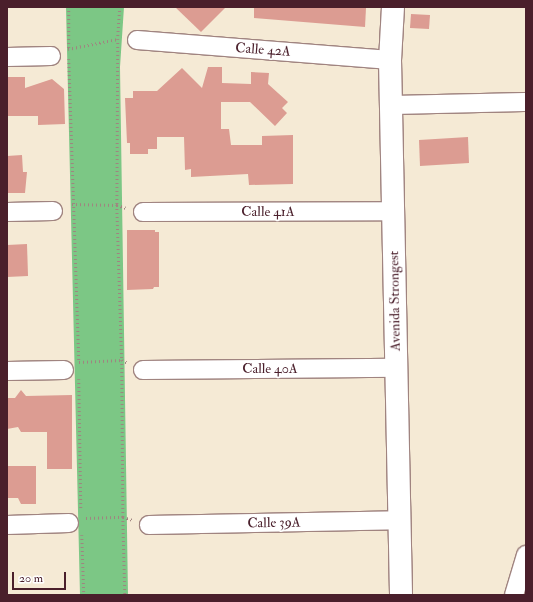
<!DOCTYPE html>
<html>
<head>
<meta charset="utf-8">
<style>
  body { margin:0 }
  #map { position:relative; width:533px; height:602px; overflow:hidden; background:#f5ead5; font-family:"IM FELL Double Pica",serif }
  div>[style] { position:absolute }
  .green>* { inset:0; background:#7cc785 }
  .building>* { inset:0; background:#dc9c92 }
  .path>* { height:2.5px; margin-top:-1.25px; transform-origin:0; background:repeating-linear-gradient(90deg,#a08480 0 1px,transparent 0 4px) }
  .roads { filter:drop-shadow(1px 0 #a08480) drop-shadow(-1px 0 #a08480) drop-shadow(0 1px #a08480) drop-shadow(0 -1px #a08480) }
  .minor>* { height:18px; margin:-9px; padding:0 9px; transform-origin:9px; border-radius:9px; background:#fff }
  .secondary>* { height:22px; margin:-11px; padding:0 11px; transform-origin:11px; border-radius:11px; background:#fff }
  span { translate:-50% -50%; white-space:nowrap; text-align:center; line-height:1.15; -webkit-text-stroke:3.5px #fff; paint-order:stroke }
  .street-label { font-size:14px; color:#4a1f2b }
  .frame { position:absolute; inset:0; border:8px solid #4a1f2b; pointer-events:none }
  .scale { position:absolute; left:12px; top:572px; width:54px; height:18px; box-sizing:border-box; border:2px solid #4a1f2b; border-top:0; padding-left:5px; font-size:12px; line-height:14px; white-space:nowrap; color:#4a1f2b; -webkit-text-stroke:3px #fff; paint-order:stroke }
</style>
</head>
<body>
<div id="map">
  <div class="green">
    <div style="clip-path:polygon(66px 7px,124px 7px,120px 67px,128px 595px,80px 595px)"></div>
  </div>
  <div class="building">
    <div style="clip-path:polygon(175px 7px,226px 7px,201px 32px)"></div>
    <div style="clip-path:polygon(254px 7px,366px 8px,365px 27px,254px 18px)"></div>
    <div style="clip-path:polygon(411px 14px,430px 15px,429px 29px,410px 28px)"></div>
    <div style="clip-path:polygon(208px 67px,222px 67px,222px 83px,251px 84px,251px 72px,269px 73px,268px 84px,288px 102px,282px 108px,287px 113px,275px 126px,250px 102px,221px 102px,221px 129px,229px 129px,231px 145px,262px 145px,262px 136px,293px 135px,293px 184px,249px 185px,248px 174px,191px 177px,191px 169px,185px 170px,184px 137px,157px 137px,157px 149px,148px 149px,148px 154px,130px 154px,130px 143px,127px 143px,125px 98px,133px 98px,133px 91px,157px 91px,182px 68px,202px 88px)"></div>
    <div style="clip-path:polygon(7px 77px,25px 77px,25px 88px,52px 79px,64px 89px,65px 124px,38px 125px,38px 116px,7px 116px)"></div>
    <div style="clip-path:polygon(468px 137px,469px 163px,420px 166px,419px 140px)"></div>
    <div style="clip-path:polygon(22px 155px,23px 172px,27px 172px,25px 193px,7px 193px,7px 156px)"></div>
    <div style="clip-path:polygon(127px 230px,155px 230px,155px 232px,159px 232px,159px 287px,154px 287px,153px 289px,127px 290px)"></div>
    <div style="clip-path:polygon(27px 244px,28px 276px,7px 277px,7px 245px)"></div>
    <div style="clip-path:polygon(21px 390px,26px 396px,72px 395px,72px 469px,47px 469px,47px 432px,21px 432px,18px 427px,7px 429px,7px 398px,15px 398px)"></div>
    <div style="clip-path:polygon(7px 466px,36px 466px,36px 504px,21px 504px,18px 498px,7px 498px)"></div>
  </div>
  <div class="path">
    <div style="left:69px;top:7px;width:43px;rotate:90deg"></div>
    <div style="left:120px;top:7px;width:32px;rotate:94deg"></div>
    <div style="left:118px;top:39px;width:166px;rotate:90.3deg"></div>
    <div style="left:117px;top:205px;width:155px;rotate:88.2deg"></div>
    <div style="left:122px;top:360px;width:157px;rotate:89.6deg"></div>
    <div style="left:123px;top:517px;width:78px;rotate:88.5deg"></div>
    <div style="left:68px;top:49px;width:51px;rotate:-11.3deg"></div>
    <div style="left:69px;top:59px;width:301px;rotate:88.1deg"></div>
    <div style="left:72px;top:204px;width:45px;rotate:1.3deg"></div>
    <div style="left:117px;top:205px;width:9px;rotate:18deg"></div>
    <div style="left:79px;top:362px;width:43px;rotate:-2.7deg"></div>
    <div style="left:122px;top:360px;width:7px;rotate:27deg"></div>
    <div style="left:79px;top:379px;width:131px;rotate:89.1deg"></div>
    <div style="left:86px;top:518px;width:37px;rotate:-2deg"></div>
    <div style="left:123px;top:517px;width:10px;rotate:17deg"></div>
    <div style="left:82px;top:535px;width:60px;rotate:88.1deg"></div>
  </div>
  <div class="roads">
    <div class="minor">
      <div style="left:137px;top:40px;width:254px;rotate:4.5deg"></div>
      <div style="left:7px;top:57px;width:44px;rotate:-1.3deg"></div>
      <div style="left:391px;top:105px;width:135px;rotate:-1.3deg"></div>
      <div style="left:7px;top:212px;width:46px;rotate:-1.2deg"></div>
      <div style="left:143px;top:212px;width:250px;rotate:-0.2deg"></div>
      <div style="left:143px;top:370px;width:254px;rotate:-0.5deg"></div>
      <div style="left:7px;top:371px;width:57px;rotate:-1deg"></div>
      <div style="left:7px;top:525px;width:62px;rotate:-1.8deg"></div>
      <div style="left:149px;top:525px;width:250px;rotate:-1.1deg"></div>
      <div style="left:514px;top:595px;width:42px;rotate:-73.3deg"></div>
    </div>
    <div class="secondary">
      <div style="left:393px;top:7px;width:53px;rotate:93.2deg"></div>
      <div style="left:390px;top:60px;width:535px;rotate:88.82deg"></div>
    </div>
  </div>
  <div class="street-label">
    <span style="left:263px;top:50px;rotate:4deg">Calle 42A</span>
    <span style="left:268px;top:212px">Calle 41A</span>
    <span style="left:395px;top:301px;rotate:-91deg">Avenida Strongest</span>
    <span style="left:270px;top:369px">Calle 40A</span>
    <span style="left:274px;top:523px;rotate:-1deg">Calle 39A</span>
  </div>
  <div class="frame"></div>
  <div class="scale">20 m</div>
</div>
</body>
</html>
